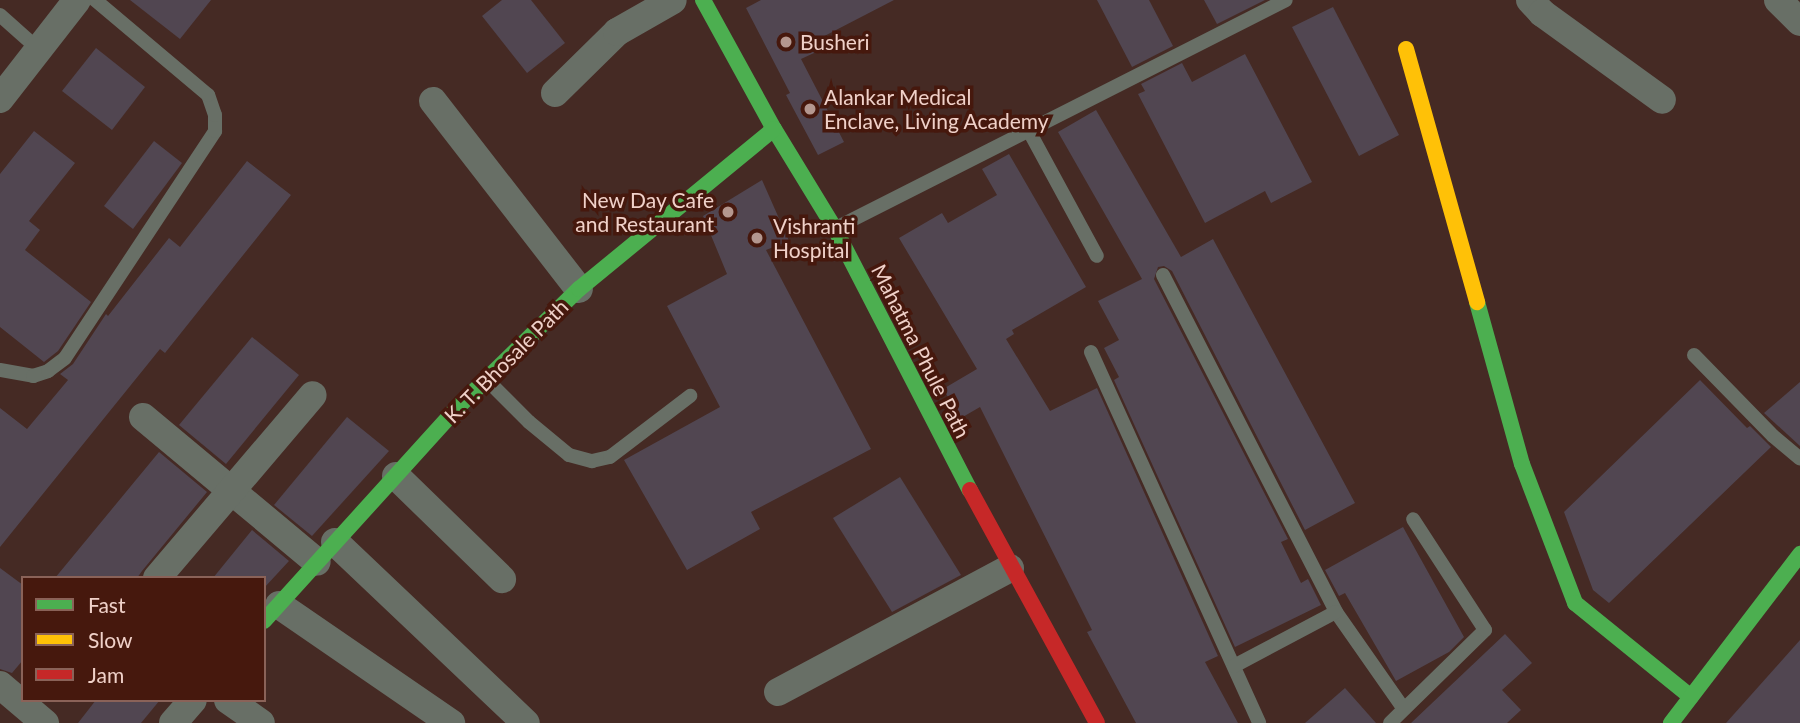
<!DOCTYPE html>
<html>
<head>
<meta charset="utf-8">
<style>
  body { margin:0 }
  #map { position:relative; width:1800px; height:723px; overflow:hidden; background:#452a24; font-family:Lato,sans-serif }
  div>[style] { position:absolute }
  .building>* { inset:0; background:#514651 }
  .lane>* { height:14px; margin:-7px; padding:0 7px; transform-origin:7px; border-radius:7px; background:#686f66 }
  .street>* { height:28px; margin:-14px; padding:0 14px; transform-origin:14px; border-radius:14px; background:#686f66 }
  .fast>* { height:16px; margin:-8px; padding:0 8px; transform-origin:8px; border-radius:8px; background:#4caf50 }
  .slow>* { height:16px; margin:-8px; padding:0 8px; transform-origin:8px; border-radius:8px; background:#ffc107 }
  .jam>* { height:16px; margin:-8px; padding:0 8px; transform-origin:8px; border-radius:8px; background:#c62828 }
  .dots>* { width:19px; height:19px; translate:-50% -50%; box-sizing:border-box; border:4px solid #46180d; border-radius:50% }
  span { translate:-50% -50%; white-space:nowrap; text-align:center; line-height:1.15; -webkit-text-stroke:7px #46180d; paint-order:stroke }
  .poi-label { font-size:21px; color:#f0d1c9 }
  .left { translate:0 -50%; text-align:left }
  .right { translate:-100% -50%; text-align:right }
  .street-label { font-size:21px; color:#f0d1c9 }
  .legend { position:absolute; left:21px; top:576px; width:245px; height:126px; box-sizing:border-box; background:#46180d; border:2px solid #8a6258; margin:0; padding:9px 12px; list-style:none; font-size:21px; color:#f0d1c9 }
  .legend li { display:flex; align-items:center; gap:14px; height:35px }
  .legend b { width:35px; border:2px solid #8a6258 }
</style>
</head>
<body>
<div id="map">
  <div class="building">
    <div style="clip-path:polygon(130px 0,211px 0,180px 39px)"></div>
    <div style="clip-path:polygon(502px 0,531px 0,565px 43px,527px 73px,482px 16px)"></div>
    <div style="clip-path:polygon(761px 0,894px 0,809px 44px,814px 53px,801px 59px,844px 142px,818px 155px,786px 95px,790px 93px,746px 8px)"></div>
    <div style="clip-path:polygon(1097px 0,1149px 0,1173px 46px,1132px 67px)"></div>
    <div style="clip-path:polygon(1204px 0,1265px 0,1217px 24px)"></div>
    <div style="clip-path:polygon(1333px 7px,1399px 135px,1359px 156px,1292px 27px)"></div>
    <div style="clip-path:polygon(96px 48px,145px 87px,112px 130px,62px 91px)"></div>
    <div style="clip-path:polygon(1245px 54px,1312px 182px,1271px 203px,1265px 191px,1205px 223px,1138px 94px,1145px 91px,1141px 84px,1182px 63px,1192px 82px)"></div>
    <div style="clip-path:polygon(1096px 110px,1181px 257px,1213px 239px,1355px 503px,1305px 530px,1172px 271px,1164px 266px,1158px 267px,1154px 279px,1288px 539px,1281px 542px,1301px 583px,1308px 579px,1321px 605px,1235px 647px,1114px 380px,1119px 377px,1104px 348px,1119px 340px,1098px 301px,1142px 279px,1058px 132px)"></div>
    <div style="clip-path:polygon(34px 131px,75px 163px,29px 221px,40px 230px,25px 250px,91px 302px,58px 351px,44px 362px,0 327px,0 174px)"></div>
    <div style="clip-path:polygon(154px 141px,182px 163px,133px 229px,104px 206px)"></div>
    <div style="clip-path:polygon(1009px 154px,1086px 287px,1012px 330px,1014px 334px,1006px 339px,1050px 411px,1097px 388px,1218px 656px,1205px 662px,1238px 723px,1136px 723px,1087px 632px,1092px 630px,980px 407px,961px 418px,943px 389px,977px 369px,899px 238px,942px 213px,948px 223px,997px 195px,982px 169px)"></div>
    <div style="clip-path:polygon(247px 161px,291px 195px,165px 353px,160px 349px,0 547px,0 408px,27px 429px,68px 380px,60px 374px,73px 364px,106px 314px,108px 316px,169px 238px,180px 247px)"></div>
    <div style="clip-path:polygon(762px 180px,789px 241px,766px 250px,871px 449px,751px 512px,760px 529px,687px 570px,624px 460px,720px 407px,667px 306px,727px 274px,703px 216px)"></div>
    <div style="clip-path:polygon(252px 337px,299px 375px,226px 464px,179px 425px)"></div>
    <div style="clip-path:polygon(1700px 380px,1747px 428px,1750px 426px,1771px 447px,1609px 603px,1593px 590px,1564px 512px)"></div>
    <div style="clip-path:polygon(1800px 382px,1800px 446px,1764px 413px)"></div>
    <div style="clip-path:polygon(347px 417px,389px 451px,312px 536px,274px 505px)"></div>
    <div style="clip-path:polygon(159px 452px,207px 492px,142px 571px,137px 578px,55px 578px)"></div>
    <div style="clip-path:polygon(900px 477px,961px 575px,892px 612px,833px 518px)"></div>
    <div style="clip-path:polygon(1403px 527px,1464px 637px,1449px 652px,1396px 681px,1345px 593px,1339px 596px,1325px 570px)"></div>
    <div style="clip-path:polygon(252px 530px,289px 561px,264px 588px,264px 578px,213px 578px)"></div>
    <div style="clip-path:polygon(0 568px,23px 585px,23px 660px,12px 673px,0 669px)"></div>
    <div style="clip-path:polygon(1505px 634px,1532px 663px,1502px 690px,1521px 710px,1507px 723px,1411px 723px)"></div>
    <div style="clip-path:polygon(1800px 640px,1800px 723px,1726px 723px)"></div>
    <div style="clip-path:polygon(1345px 688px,1376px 723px,1305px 723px)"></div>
    <div style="clip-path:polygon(96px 700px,160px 700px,141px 723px,78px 723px)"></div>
  </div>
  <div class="lane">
    <div style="left:0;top:15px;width:50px;rotate:41.7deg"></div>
    <div style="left:1029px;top:131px;width:142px;rotate:61.5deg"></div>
    <div style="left:836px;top:228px;width:504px;rotate:-26.87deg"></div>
    <div style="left:1163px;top:275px;width:379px;rotate:62.8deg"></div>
    <div style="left:1336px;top:612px;width:118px;rotate:55deg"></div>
    <div style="left:1091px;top:352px;width:407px;rotate:65.6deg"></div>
    <div style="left:1694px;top:355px;width:113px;rotate:45.7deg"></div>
    <div style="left:1773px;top:436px;width:35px;rotate:40deg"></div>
    <div style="left:0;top:370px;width:34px;rotate:10deg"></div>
    <div style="left:33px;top:376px;width:16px;rotate:-18deg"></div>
    <div style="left:48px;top:371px;width:21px;rotate:-37deg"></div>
    <div style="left:65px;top:358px;width:272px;rotate:-56.5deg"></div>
    <div style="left:215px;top:131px;width:16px;rotate:-90deg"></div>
    <div style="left:215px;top:115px;width:21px;rotate:-109deg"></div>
    <div style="left:208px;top:95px;width:148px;rotate:-139.9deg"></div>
    <div style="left:487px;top:380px;width:59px;rotate:45deg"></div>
    <div style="left:529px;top:422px;width:52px;rotate:39.5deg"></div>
    <div style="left:569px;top:455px;width:24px;rotate:15deg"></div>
    <div style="left:592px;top:461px;width:18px;rotate:-13deg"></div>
    <div style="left:610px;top:457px;width:101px;rotate:-37.3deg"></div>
    <div style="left:1234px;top:666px;width:115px;rotate:-27.9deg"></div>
    <div style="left:1390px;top:723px;width:133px;rotate:-44.4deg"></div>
    <div style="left:1485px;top:630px;width:132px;rotate:-123deg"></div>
  </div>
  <div class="street">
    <div style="left:1530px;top:0;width:18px;rotate:47deg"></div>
    <div style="left:1542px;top:13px;width:148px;rotate:35.9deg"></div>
    <div style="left:1778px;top:0;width:31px;rotate:45deg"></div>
    <div style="left:555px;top:93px;width:87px;rotate:-44.5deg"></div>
    <div style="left:617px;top:32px;width:64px;rotate:-29.7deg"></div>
    <div style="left:0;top:99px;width:125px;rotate:-52.1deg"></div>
    <div style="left:433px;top:101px;width:238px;rotate:52.2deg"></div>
    <div style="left:143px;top:417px;width:226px;rotate:39.8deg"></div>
    <div style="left:396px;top:476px;width:148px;rotate:44.2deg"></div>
    <div style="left:335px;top:542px;width:263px;rotate:43.5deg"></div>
    <div style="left:157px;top:578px;width:240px;rotate:-49.6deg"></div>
    <div style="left:279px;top:605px;width:209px;rotate:34.5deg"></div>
    <div style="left:0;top:685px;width:59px;rotate:40.2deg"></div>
    <div style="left:778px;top:692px;width:263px;rotate:-28.1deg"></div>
    <div style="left:228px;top:700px;width:40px;rotate:34.9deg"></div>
    <div style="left:173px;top:723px;width:30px;rotate:-49deg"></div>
  </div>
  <div class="fast">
    <div style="left:703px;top:0;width:147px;rotate:61.2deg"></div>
    <div style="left:774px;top:129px;width:117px;rotate:58.6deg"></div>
    <div style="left:835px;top:229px;width:294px;rotate:62.7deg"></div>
    <div style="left:1477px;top:302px;width:168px;rotate:74.5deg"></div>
    <div style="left:1522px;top:464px;width:149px;rotate:69.1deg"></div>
    <div style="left:1575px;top:603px;width:149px;rotate:39deg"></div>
    <div style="left:264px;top:621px;width:293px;rotate:-47.8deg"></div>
    <div style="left:461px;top:404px;width:165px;rotate:-44.3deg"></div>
    <div style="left:579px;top:289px;width:252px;rotate:-39.4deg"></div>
    <div style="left:1671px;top:723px;width:213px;rotate:-52.6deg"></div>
  </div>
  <div class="slow">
    <div style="left:1406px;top:49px;width:263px;rotate:74.3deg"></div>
  </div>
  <div class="jam">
    <div style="left:970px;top:490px;width:265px;rotate:61.4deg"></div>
  </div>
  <div class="dots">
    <div style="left:786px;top:42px;background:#b4978f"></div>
    <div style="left:810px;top:109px;background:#b4978f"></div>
    <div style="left:728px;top:212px;background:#b4978f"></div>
    <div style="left:757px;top:238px;background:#b4978f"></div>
  </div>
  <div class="poi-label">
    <span class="left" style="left:800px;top:42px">Busheri</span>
    <span class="left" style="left:824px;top:109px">Alankar Medical<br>Enclave, Living Academy</span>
    <span class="right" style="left:714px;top:212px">New Day Cafe<br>and Restaurant</span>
    <span class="left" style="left:773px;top:238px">Vishranti<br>Hospital</span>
  </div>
  <div class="street-label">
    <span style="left:921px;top:351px;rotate:63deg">Mahatma Phule Path</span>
    <span style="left:506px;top:361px;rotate:-45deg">K. T. Bhosale Path</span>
  </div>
  <ul class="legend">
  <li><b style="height:9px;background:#4caf50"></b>Fast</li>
  <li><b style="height:9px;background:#ffc107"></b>Slow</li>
  <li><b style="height:9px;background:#c62828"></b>Jam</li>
  </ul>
</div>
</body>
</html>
